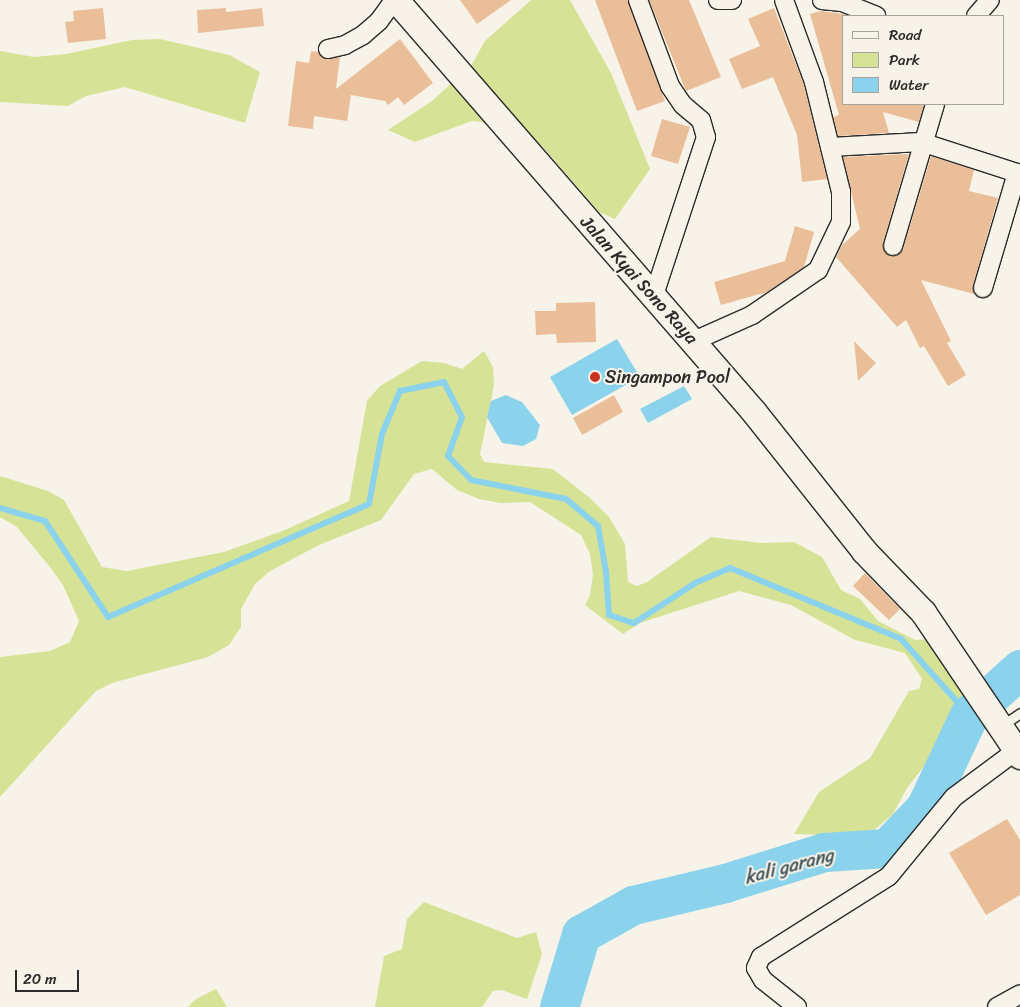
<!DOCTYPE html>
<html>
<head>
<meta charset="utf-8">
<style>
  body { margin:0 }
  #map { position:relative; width:1020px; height:1007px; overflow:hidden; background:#f7f3e8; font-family:Sriracha,sans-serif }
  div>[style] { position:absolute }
  .green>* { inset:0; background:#d6e396 }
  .water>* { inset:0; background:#8bd3ec }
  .stream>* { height:6px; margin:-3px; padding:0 3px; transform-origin:3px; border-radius:3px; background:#8bd3ec }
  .river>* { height:39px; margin:-19.5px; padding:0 19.5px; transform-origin:19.5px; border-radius:19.5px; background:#8bd3ec }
  .building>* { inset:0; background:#ebbe9a }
  .roads { filter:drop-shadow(1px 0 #2b2b2b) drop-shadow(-1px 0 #2b2b2b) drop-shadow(0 1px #2b2b2b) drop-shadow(0 -1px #2b2b2b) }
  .lane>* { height:9px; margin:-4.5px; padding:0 4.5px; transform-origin:4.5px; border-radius:4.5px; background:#f7f3e8 }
  .street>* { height:18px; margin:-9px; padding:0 9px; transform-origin:9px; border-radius:9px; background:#f7f3e8 }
  .secondary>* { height:25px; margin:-12.5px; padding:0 12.5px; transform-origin:12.5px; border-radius:12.5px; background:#f7f3e8 }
  .dots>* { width:14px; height:14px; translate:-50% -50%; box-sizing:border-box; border:2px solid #f7f3e8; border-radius:50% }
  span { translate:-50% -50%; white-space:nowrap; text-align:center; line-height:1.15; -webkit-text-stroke:4px #f7f3e8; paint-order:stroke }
  .street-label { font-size:18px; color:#2b2b2b }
  .poi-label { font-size:18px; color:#2b2b2b }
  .left { translate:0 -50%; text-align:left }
  .water-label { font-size:19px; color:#43555b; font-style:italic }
  .legend { position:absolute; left:842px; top:15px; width:162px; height:90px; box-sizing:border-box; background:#f7f3e8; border:1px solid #a5a39c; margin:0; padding:6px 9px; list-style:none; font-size:15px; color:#2b2b2b }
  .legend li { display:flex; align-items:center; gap:10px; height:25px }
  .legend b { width:25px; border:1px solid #a5a39c }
  .scale { position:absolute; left:15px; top:970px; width:64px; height:22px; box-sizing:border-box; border:2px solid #2b2b2b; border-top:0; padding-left:6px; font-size:15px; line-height:18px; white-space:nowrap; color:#2b2b2b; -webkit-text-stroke:4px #f7f3e8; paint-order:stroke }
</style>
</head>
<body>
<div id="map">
  <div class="green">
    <div style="clip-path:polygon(531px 0,570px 0,611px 73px,650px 169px,615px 219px,599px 212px,542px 146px,516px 125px,472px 121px,415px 142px,388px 130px,432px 101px,472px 64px,485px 41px)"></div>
    <div style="clip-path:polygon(160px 39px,229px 55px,260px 72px,245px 123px,125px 87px,86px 96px,68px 106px,0 102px,0 51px,34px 57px,66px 54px,132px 40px)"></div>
    <div style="clip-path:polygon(484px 351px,493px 367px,494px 386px,480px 454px,484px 462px,553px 469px,590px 498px,609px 517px,625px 544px,628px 582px,637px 586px,647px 582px,711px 537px,761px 543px,794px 542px,822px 557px,841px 590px,860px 599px,878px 621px,915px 640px,928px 639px,964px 690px,956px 726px,907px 788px,893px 814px,867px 836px,794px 834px,819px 792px,870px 758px,909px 691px,919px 689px,922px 679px,905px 653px,855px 640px,791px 605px,739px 591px,640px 623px,623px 634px,585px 605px,590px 595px,593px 574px,590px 554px,581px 535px,530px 502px,500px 503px,479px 499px,457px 490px,432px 469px,414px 474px,381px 520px,319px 545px,270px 571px,255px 584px,241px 609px,241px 627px,229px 645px,208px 657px,112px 683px,96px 691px,0 797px,0 657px,50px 651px,70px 642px,79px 621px,63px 585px,50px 567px,16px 526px,0 517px,0 476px,48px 491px,64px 500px,102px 567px,127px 571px,224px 552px,285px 530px,349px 501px,367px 401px,380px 386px,422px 361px,444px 363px,462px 369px)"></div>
    <div style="clip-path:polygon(424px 902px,517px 938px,536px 932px,542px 954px,527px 999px,502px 990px,493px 991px,482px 1007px,375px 1007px,384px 956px,402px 949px,407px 919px)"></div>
    <div style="clip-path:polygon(216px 989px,227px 1007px,188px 1007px,196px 999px)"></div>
  </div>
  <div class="water">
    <div style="clip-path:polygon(617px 339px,640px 377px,572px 415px,550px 377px)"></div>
    <div style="clip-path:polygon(684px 386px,692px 399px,648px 423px,640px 409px)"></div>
    <div style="clip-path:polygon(506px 395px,522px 402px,540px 425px,536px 439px,523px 446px,502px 443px,487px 417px,491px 401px)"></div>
  </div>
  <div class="stream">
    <div style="left:0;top:508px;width:47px;rotate:16.1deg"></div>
    <div style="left:45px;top:521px;width:115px;rotate:56.7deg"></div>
    <div style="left:108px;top:617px;width:284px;rotate:-23.4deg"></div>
    <div style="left:369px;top:504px;width:71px;rotate:-79.5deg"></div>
    <div style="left:382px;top:434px;width:47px;rotate:-67.3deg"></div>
    <div style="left:400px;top:391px;width:45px;rotate:-11.6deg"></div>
    <div style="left:444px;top:382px;width:39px;rotate:63deg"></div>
    <div style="left:462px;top:417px;width:41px;rotate:109.7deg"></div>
    <div style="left:448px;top:456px;width:33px;rotate:46deg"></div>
    <div style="left:471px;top:480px;width:97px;rotate:11.3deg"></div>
    <div style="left:566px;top:499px;width:42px;rotate:40.2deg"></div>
    <div style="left:598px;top:526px;width:47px;rotate:80.1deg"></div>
    <div style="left:606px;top:572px;width:43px;rotate:86deg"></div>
    <div style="left:609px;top:615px;width:26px;rotate:18deg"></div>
    <div style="left:634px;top:623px;width:75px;rotate:-33.1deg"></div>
    <div style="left:697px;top:582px;width:36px;rotate:-23deg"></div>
    <div style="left:730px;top:568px;width:185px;rotate:22.5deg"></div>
    <div style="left:901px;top:639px;width:102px;rotate:48.2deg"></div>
  </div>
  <div class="river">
    <div style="left:559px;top:1007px;width:76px;rotate:-73.2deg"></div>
    <div style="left:581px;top:934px;width:60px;rotate:-29.1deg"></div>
    <div style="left:633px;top:905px;width:95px;rotate:-13.4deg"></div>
    <div style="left:725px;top:883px;width:104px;rotate:-17.4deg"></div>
    <div style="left:824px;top:852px;width:63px;rotate:-3.6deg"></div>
    <div style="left:887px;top:848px;width:55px;rotate:-46.5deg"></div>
    <div style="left:925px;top:808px;width:103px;rotate:-64.7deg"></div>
    <div style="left:969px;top:715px;width:69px;rotate:-42deg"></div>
  </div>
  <div class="building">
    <div style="clip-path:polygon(460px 0,511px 0,477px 24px)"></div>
    <div style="clip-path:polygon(595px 0,628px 0,665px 101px,637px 111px)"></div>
    <div style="clip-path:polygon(649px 0,689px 0,721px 77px,686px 91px)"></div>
    <div style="clip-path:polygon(103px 8px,106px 39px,68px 43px,65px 22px,74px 21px,73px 11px)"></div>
    <div style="clip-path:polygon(226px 8px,226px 12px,262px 8px,264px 26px,198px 33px,197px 10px)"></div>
    <div style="clip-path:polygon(774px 8px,804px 85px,827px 179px,802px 182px,797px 135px,773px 77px,742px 89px,729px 59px,760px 46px,748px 19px)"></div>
    <div style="clip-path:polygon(821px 11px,844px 14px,844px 104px,924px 104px,919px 122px,883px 112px,889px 133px,838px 136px,833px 117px,839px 115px,810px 14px)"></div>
    <div style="clip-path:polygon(400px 39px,433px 83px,404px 105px,398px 97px,388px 105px,385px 101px,351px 95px,347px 121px,314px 116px,313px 129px,288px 126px,296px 61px,309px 63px,311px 51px,318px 52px,325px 59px,340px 57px,336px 89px)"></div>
    <div style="clip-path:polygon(662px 119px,690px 127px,678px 164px,651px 156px)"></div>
    <div style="clip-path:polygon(909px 154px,883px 243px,883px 249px,890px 256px,896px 256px,903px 249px,931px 156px,974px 170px,969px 191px,998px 198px,973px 285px,974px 294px,921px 280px,951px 341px,947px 343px,966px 375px,948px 386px,924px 346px,920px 348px,906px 320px,897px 327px,836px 257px,842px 245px,860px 229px,843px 157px)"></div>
    <div style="clip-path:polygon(795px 226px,814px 232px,804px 267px,767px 292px,721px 305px,714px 282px,785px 261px)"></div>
    <div style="clip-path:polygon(595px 302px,596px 342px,557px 343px,556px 334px,536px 335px,535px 311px,556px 311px,556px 303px)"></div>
    <div style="clip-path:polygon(854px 341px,876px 363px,858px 381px)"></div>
    <div style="clip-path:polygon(614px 395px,623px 412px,582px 435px,573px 418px)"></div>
    <div style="clip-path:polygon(865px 573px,900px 609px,889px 620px,853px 586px)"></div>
    <div style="clip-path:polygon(1007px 819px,1020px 840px,1020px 895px,986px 915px,949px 853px)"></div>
  </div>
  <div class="roads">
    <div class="lane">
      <div style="left:1001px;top:726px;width:23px;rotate:-34deg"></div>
    </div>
    <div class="street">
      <div style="left:638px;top:0;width:92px;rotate:69.6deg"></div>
      <div style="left:670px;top:86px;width:23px;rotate:56deg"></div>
      <div style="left:683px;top:105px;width:23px;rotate:40deg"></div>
      <div style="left:701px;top:120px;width:18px;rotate:74deg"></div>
      <div style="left:706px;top:137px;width:169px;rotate:108.2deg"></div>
      <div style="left:718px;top:0;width:14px"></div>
      <div style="left:822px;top:0;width:20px;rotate:6deg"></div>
      <div style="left:842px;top:2px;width:37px;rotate:22deg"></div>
      <div style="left:976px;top:16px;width:21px;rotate:-49deg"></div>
      <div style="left:328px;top:49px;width:17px;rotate:-13deg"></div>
      <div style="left:345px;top:45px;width:21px;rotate:-29deg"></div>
      <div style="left:363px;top:35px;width:21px;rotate:-41deg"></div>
      <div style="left:379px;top:21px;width:26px;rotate:-54deg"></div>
      <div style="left:830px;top:147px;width:91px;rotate:-3.1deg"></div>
      <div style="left:921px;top:142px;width:101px;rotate:17.9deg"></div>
      <div style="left:1017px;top:173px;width:120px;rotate:106.5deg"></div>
      <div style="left:893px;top:246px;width:148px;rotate:-73.5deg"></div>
      <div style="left:694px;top:341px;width:64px;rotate:-24.1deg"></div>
      <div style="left:752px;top:315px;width:80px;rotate:-34.3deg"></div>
      <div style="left:818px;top:270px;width:53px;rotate:-64.4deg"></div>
      <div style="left:841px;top:222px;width:30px;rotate:-90deg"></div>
      <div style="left:841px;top:192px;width:113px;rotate:-103.8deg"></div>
      <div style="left:814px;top:82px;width:87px;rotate:-110.1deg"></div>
      <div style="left:797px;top:1007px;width:43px;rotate:-141.5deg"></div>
      <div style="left:763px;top:980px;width:14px;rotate:-120deg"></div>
      <div style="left:756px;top:968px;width:12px;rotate:-66deg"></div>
      <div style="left:761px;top:957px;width:151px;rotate:-32.3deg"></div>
      <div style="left:889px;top:876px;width:102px;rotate:-50.6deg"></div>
      <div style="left:954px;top:797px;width:77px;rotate:-36.6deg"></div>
      <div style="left:997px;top:1007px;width:26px;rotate:-29deg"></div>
    </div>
    <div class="secondary">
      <div style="left:396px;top:0;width:546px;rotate:49.01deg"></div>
      <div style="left:754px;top:412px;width:177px;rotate:51.6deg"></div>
      <div style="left:864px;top:551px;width:85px;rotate:46deg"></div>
      <div style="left:923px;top:612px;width:174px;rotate:56deg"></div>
    </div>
  </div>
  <div class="dots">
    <div style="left:595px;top:377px;background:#c8321e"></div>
  </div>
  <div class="street-label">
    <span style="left:639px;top:280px;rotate:48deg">Jalan Kyai Sono Raya</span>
  </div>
  <div class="poi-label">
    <span class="left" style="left:605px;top:377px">Singampon Pool</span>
  </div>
  <div class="water-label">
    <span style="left:789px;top:866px;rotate:-15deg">kali garang</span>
  </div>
  <ul class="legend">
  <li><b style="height:6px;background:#f7f3e8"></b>Road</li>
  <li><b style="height:14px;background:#d6e396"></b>Park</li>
  <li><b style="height:14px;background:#8bd3ec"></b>Water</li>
  </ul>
  <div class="scale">20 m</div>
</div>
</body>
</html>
